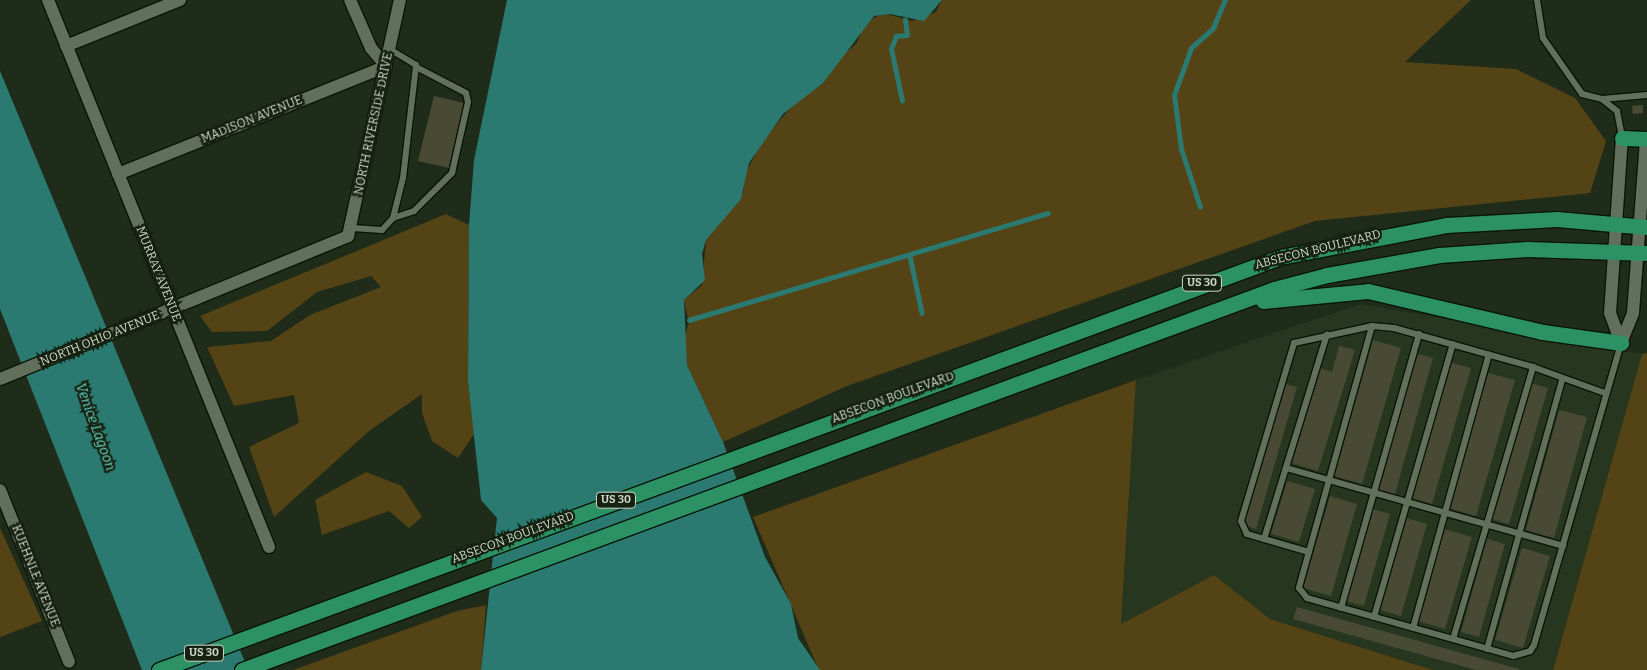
<!DOCTYPE html>
<html>
<head>
<meta charset="utf-8">
<style>
  body { margin:0 }
  #map { position:relative; width:1647px; height:670px; overflow:hidden; background:#202c1a; font-family:Bitter,serif }
  div>[style] { position:absolute }
  .built>* { inset:0; background:#26361f }
  .green>* { inset:0; background:#544315 }
  .water>* { inset:0; background:#2b7a71 }
  .stream>* { height:4.5px; margin:-2.25px; padding:0 2.25px; transform-origin:2.25px; border-radius:2.25px; background:#2b7a71 }
  .building>* { inset:0; background:#484a34 }
  .roads { filter:drop-shadow(1px 0 #091405) drop-shadow(-1px 0 #091405) drop-shadow(0 1px #091405) drop-shadow(0 -1px #091405) }
  .service>* { height:6px; margin:-3px; padding:0 3px; transform-origin:3px; border-radius:3px; background:#616f5b }
  .minor>* { height:12px; margin:-6px; padding:0 6px; transform-origin:6px; border-radius:6px; background:#616f5b }
  .trunk>* { height:15px; margin:-7.5px; padding:0 7.5px; transform-origin:7.5px; border-radius:7.5px; background:#2c9266 }
  span { translate:-50% -50%; white-space:nowrap; text-align:center; line-height:1.15; -webkit-text-stroke:4.5px #162211; paint-order:stroke }
  .shield-label span { padding:1px 4px; background:#162211; border:1px solid; border-radius:4px; -webkit-text-stroke-width:0 }
  .shield-label { font-size:11px; color:#d0d8cc; font-weight:700 }
  .street-label { font-size:12px; color:#d0d8cc }
  .water-label { font-size:14px; color:#65d9cb; font-style:italic }
</style>
</head>
<body>
<div id="map">
  <div class="built">
    <div style="clip-path:polygon(1361px 304px,1642px 354px,1553px 670px,1433px 670px,1270px 619px,1214px 575px,1121px 624px,1136px 380px)"></div>
  </div>
  <div class="green">
    <div style="clip-path:polygon(942px 0,1471px 0,1405px 62px,1516px 69px,1575px 98px,1606px 141px,1590px 193px,1315px 221px,847px 386px,723px 442px,687px 365px,684px 338px,689px 323px,684px 300px,702px 285px,706px 240px,743px 192px,746px 172px,763px 140px,793px 105px,823px 83px,835px 62px,857px 43px,865px 23px,883px 13px,912px 21px,936px 12px)"></div>
    <div style="clip-path:polygon(446px 214px,469px 225px,468px 382px,474px 434px,458px 458px,432px 441px,422px 413px,422px 394px,369px 431px,274px 517px,249px 447px,299px 423px,294px 395px,234px 406px,207px 347px,271px 341px,310px 315px,381px 287px,371px 276px,317px 292px,267px 331px,212px 332px,200px 316px)"></div>
    <div style="clip-path:polygon(1647px 353px,1647px 670px,1553px 670px,1642px 354px)"></div>
    <div style="clip-path:polygon(1136px 380px,1121px 624px,1214px 575px,1270px 619px,1433px 670px,819px 670px,753px 517px)"></div>
    <div style="clip-path:polygon(366px 472px,402px 486px,422px 517px,409px 528px,389px 511px,322px 535px,315px 500px)"></div>
    <div style="clip-path:polygon(0 528px,42px 621px,0 637px)"></div>
    <div style="clip-path:polygon(486px 605px,481px 670px,293px 670px,457px 611px)"></div>
  </div>
  <div class="water">
    <div style="clip-path:polygon(507px 0,942px 0,924px 21px,890px 14px,874px 16px,823px 83px,783px 114px,749px 163px,741px 199px,706px 240px,702px 254px,705px 280px,684px 300px,687px 365px,723px 442px,765px 557px,791px 604px,798px 638px,820px 670px,481px 670px,497px 518px,481px 500px,468px 382px,469px 225px,474px 160px)"></div>
    <div style="clip-path:polygon(0 71px,247px 667px,247px 670px,142px 670px,0 309px)"></div>
  </div>
  <div class="stream">
    <div style="left:902px;top:101px;width:53px;rotate:-101.9deg"></div>
    <div style="left:891px;top:49px;width:14px;rotate:-69deg"></div>
    <div style="left:896px;top:36px;width:11px;rotate:-5deg"></div>
    <div style="left:907px;top:35px;width:15px;rotate:-98deg"></div>
    <div style="left:1200px;top:207px;width:61px;rotate:-108.1deg"></div>
    <div style="left:1181px;top:149px;width:54px;rotate:-97.4deg"></div>
    <div style="left:1174px;top:95px;width:50px;rotate:-70.1deg"></div>
    <div style="left:1191px;top:48px;width:30px;rotate:-42deg"></div>
    <div style="left:1213px;top:28px;width:30px;rotate:-67deg"></div>
    <div style="left:910px;top:256px;width:58px;rotate:78.1deg"></div>
    <div style="left:689px;top:320px;width:374px;rotate:-16.6deg"></div>
  </div>
  <div class="building">
    <div style="clip-path:polygon(434px 96px,464px 103px,449px 168px,418px 161px)"></div>
    <div style="clip-path:polygon(1643px 105px,1643px 113px,1633px 114px,1632px 106px)"></div>
    <div style="clip-path:polygon(1373px 340px,1401px 348px,1362px 484px,1334px 476px)"></div>
    <div style="clip-path:polygon(1339px 346px,1355px 350px,1318px 471px,1292px 463px,1320px 368px,1332px 372px)"></div>
    <div style="clip-path:polygon(1415px 353px,1433px 358px,1395px 494px,1376px 489px)"></div>
    <div style="clip-path:polygon(1449px 362px,1471px 368px,1432px 504px,1411px 498px)"></div>
    <div style="clip-path:polygon(1488px 373px,1515px 380px,1476px 516px,1448px 508px)"></div>
    <div style="clip-path:polygon(1282px 383px,1297px 387px,1256px 529px,1242px 525px)"></div>
    <div style="clip-path:polygon(1531px 383px,1548px 388px,1509px 524px,1491px 519px)"></div>
    <div style="clip-path:polygon(1559px 410px,1587px 417px,1554px 538px,1526px 530px)"></div>
    <div style="clip-path:polygon(1287px 481px,1315px 489px,1299px 542px,1271px 534px)"></div>
    <div style="clip-path:polygon(1330px 496px,1357px 504px,1331px 596px,1303px 588px)"></div>
    <div style="clip-path:polygon(1372px 509px,1390px 514px,1364px 606px,1346px 601px)"></div>
    <div style="clip-path:polygon(1406px 518px,1427px 524px,1401px 616px,1380px 610px)"></div>
    <div style="clip-path:polygon(1444px 529px,1472px 537px,1445px 629px,1418px 621px)"></div>
    <div style="clip-path:polygon(1487px 539px,1505px 544px,1479px 637px,1461px 632px)"></div>
    <div style="clip-path:polygon(1522px 548px,1550px 556px,1523px 648px,1495px 640px)"></div>
    <div style="clip-path:polygon(1297px 607px,1519px 669px,1519px 670px,1476px 670px,1293px 619px)"></div>
  </div>
  <div class="roads">
    <div class="service">
      <div style="left:1537px;top:0;width:38px;rotate:81deg"></div>
      <div style="left:1543px;top:38px;width:68px;rotate:55.1deg"></div>
      <div style="left:1582px;top:94px;width:21px;rotate:14deg"></div>
      <div style="left:1602px;top:99px;width:45px;rotate:-5.1deg"></div>
      <div style="left:1603px;top:100px;width:18px;rotate:38deg"></div>
      <div style="left:1617px;top:111px;width:26px;rotate:79deg"></div>
      <div style="left:393px;top:218px;width:22px;rotate:-18deg"></div>
      <div style="left:414px;top:211px;width:54px;rotate:-45deg"></div>
      <div style="left:452px;top:173px;width:73px;rotate:-77.3deg"></div>
      <div style="left:468px;top:102px;width:9px;rotate:-103deg"></div>
      <div style="left:466px;top:93px;width:56px;rotate:-152.5deg"></div>
      <div style="left:352px;top:228px;width:30px;rotate:4deg"></div>
      <div style="left:382px;top:230px;width:16px;rotate:-47deg"></div>
      <div style="left:393px;top:218px;width:41px;rotate:-76deg"></div>
      <div style="left:403px;top:178px;width:114px;rotate:-83.4deg"></div>
      <div style="left:416px;top:65px;width:31px;rotate:-149deg"></div>
      <div style="left:1372px;top:326px;width:272px;rotate:105.6deg"></div>
      <div style="left:1299px;top:588px;width:13px;rotate:51deg"></div>
      <div style="left:1307px;top:598px;width:214px;rotate:15.7deg"></div>
      <div style="left:1513px;top:656px;width:18px;rotate:-16deg"></div>
      <div style="left:1530px;top:651px;width:7px;rotate:-56deg"></div>
      <div style="left:1534px;top:645px;width:313px;rotate:-73.9deg"></div>
      <div style="left:1286px;top:468px;width:288px;rotate:15.7deg"></div>
      <div style="left:1264px;top:539px;width:214px;rotate:-72.9deg"></div>
      <div style="left:1309px;top:552px;width:65px;rotate:-163.8deg"></div>
      <div style="left:1247px;top:534px;width:14px;rotate:-115deg"></div>
      <div style="left:1241px;top:521px;width:186px;rotate:-73.4deg"></div>
      <div style="left:1294px;top:343px;width:80px;rotate:-12.3deg"></div>
      <div style="left:1372px;top:326px;width:22px;rotate:5deg"></div>
      <div style="left:1394px;top:328px;width:144px;rotate:15.7deg"></div>
      <div style="left:1533px;top:367px;width:77px;rotate:19.9deg"></div>
      <div style="left:1341px;top:608px;width:285px;rotate:-74.1deg"></div>
      <div style="left:1374px;top:617px;width:284px;rotate:-73.9deg"></div>
      <div style="left:1413px;top:628px;width:284px;rotate:-74.5deg"></div>
      <div style="left:1453px;top:639px;width:284px;rotate:-73.6deg"></div>
      <div style="left:1487px;top:649px;width:279px;rotate:-74.4deg"></div>
    </div>
    <div class="minor">
      <div style="left:48px;top:0;width:590px;rotate:68deg"></div>
      <div style="left:66px;top:46px;width:123px;rotate:-22deg"></div>
      <div style="left:118px;top:174px;width:289px;rotate:-21.9deg"></div>
      <div style="left:386px;top:66px;width:23px;rotate:-130deg"></div>
      <div style="left:371px;top:48px;width:52px;rotate:-113.6deg"></div>
      <div style="left:1621px;top:343px;width:32px;rotate:-110deg"></div>
      <div style="left:1610px;top:313px;width:175px;rotate:-86.1deg"></div>
      <div style="left:1621px;top:343px;width:32px;rotate:-68deg"></div>
      <div style="left:1633px;top:313px;width:174px;rotate:-85.7deg"></div>
      <div style="left:0;top:379px;width:376px;rotate:-22.3deg"></div>
      <div style="left:348px;top:236px;width:242px;rotate:-77.6deg"></div>
      <div style="left:0;top:490px;width:185px;rotate:68.1deg"></div>
    </div>
    <div class="trunk">
      <div style="left:1622px;top:138px;width:25px;rotate:2deg"></div>
      <div style="left:1263px;top:301px;width:105px;rotate:-5.4deg"></div>
      <div style="left:1368px;top:291px;width:180px;rotate:13.2deg"></div>
      <div style="left:1543px;top:332px;width:79px;rotate:8deg"></div>
      <div style="left:159px;top:670px;width:1195px;rotate:-20.22deg"></div>
      <div style="left:1280px;top:257px;width:169px;rotate:-10.9deg"></div>
      <div style="left:1446px;top:225px;width:111px;rotate:-3.1deg"></div>
      <div style="left:1557px;top:219px;width:90px;rotate:5.1deg"></div>
      <div style="left:242px;top:670px;width:1100px;rotate:-20.26deg"></div>
      <div style="left:1274px;top:289px;width:55px;rotate:-14.8deg"></div>
      <div style="left:1327px;top:275px;width:114px;rotate:-10.1deg"></div>
      <div style="left:1439px;top:255px;width:88px;rotate:-3.9deg"></div>
      <div style="left:1527px;top:249px;width:120px;rotate:1.9deg"></div>
    </div>
  </div>
  <div class="shield-label">
    <span style="left:1202px;top:283px">US 30</span>
    <span style="left:616px;top:500px">US 30</span>
    <span style="left:204px;top:653px">US 30</span>
  </div>
  <div class="street-label">
    <span style="left:252px;top:120px;rotate:-22deg">MADISON AVENUE</span>
    <span style="left:374px;top:124px;rotate:-78deg">NORTH RIVERSIDE DRIVE</span>
    <span style="left:1318px;top:250px;rotate:-14deg">ABSECON BOULEVARD</span>
    <span style="left:158px;top:274px;rotate:68deg">MURRAY AVENUE</span>
    <span style="left:100px;top:339px;rotate:-22deg">NORTH OHIO AVENUE</span>
    <span style="left:893px;top:398px;rotate:-20deg">ABSECON BOULEVARD</span>
    <span style="left:513px;top:538px;rotate:-20deg">ABSECON BOULEVARD</span>
    <span style="left:35px;top:576px;rotate:68deg">KUEHNLE AVENUE</span>
  </div>
  <div class="water-label">
    <span style="left:95px;top:427px;rotate:70deg">Venice Lagoon</span>
  </div>
</div>
</body>
</html>
